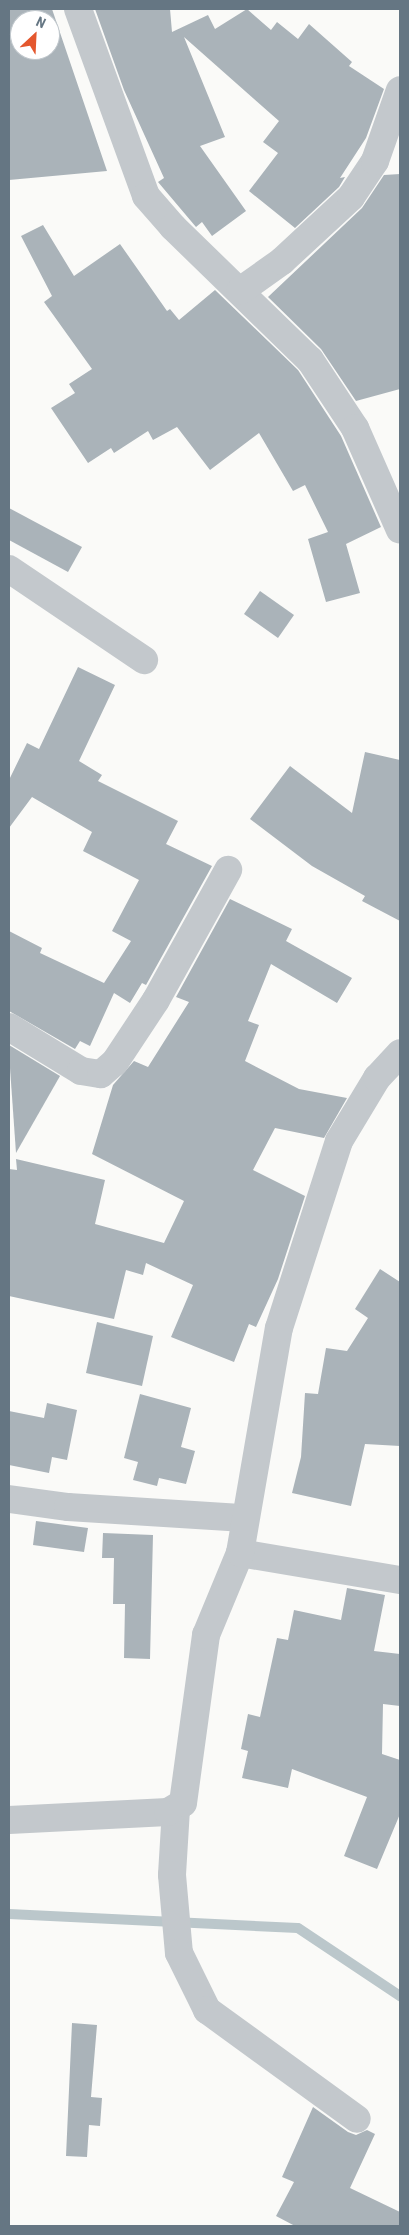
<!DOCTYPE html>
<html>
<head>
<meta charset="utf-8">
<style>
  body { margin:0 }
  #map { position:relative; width:409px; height:2235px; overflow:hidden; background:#fafaf8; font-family:"Roboto Condensed",sans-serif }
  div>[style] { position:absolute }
  .stream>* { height:10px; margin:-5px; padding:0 5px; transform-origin:5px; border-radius:5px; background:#bbc7cb }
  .building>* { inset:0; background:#aab3b9 }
  .minor>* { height:28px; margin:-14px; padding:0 14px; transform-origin:14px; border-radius:14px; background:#c3c8cc }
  span { translate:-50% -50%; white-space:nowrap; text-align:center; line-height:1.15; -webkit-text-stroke:5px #fff; paint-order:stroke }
  .frame { position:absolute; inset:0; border:10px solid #657683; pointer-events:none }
  .north { position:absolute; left:10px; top:10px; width:50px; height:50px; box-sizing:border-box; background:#fff; border:1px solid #c1c8cd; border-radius:50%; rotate:25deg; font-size:14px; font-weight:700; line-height:20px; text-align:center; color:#657683 }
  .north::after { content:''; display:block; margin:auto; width:18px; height:22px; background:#e4572e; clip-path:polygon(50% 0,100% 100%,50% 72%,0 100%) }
</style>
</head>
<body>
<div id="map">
  <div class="stream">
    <div style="left:9px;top:1914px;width:289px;rotate:2.8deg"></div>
    <div style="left:298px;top:1928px;width:123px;rotate:33.7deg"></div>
  </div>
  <div class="building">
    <div style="clip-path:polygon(evenodd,9px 9px,52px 9px,107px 171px,9px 180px,9px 9px,20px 20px,50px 20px,50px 50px,20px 50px,20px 20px)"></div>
    <div style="clip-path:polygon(95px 9px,170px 9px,172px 32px,208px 15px,215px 29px,247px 9px,271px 30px,277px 22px,298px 39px,309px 24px,352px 62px,349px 66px,384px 89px,366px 138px,340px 178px,345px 177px,339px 187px,295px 228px,249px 191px,278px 153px,263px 142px,279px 121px,184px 37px,225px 137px,200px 146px,246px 211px,212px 236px,202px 222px,196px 227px,158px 182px,164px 178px,124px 90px)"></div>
    <div style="clip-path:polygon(400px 174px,400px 389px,356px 401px,321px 349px,268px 297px,362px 208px,384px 175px)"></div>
    <div style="clip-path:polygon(43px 225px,74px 276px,120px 244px,167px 311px,170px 309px,179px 320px,215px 290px,298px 370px,341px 436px,381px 527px,346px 544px,360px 593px,326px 602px,308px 539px,328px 532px,305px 485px,293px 491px,259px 433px,210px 470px,177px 427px,153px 440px,148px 431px,114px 453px,111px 448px,88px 463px,51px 408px,75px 393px,69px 384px,92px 369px,44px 302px,52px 296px,21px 236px)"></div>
    <div style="clip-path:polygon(9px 508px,82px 547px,68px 572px,9px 540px)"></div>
    <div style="clip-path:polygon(260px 591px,294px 615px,278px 638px,244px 614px)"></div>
    <div style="clip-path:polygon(78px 667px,115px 685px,79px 761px,102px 775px,98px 781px,178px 821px,166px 844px,212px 866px,146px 985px,142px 983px,130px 1003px,114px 993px,90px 1046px,80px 1041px,75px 1049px,9px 1011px,9px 931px,42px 948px,40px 953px,104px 983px,131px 941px,112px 931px,139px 880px,83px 851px,92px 832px,32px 797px,9px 828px,9px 780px,27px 743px,39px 749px)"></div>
    <div style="clip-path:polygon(365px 752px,400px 760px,400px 921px,362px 901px,365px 896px,312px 866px,250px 819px,290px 766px,352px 813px)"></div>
    <div style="clip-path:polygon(230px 899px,292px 929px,286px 941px,352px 978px,337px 1003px,271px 964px,248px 1021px,259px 1025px,245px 1061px,299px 1089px,347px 1098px,324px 1138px,275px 1128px,253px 1170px,305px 1196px,278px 1279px,256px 1327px,249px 1324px,234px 1362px,171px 1337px,193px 1285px,146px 1263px,143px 1275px,126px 1270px,114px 1319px,9px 1296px,9px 1169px,17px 1170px,16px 1159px,105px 1180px,95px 1224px,164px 1243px,184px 1201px,92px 1154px,113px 1085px,134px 1061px,148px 1067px,189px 1002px,176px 997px)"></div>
    <div style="clip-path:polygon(9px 1045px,60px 1076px,16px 1153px,9px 1054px)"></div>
    <div style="clip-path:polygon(380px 1269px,400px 1282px,400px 1446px,365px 1444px,351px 1506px,292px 1493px,301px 1457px,305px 1393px,318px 1394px,326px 1348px,347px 1351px,368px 1318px,355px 1309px)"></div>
    <div style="clip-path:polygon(97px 1322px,153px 1336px,142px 1386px,86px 1373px)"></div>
    <div style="clip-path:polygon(140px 1394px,191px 1408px,181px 1447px,195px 1451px,186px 1484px,159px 1478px,157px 1486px,133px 1480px,138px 1462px,124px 1458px)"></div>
    <div style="clip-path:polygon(47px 1403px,77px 1410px,67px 1460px,52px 1457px,49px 1473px,9px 1465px,9px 1411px,44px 1418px)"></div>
    <div style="clip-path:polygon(36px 1521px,88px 1528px,84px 1552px,33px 1545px)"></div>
    <div style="clip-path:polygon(103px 1533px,153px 1535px,150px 1659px,124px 1658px,125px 1604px,113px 1604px,114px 1558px,102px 1558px)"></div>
    <div style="clip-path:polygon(347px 1588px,385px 1595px,374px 1651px,400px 1654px,400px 1706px,383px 1704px,382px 1754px,400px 1760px,400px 1814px,377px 1869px,344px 1856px,367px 1797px,292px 1769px,288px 1788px,242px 1778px,248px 1751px,241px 1749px,248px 1714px,260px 1717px,277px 1638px,288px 1640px,294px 1610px,341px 1620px)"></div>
    <div style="clip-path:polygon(72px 2023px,97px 2025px,91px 2097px,102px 2098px,100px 2126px,89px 2125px,87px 2157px,66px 2156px)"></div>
    <div style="clip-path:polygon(313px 2107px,348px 2132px,356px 2135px,367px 2130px,375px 2134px,350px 2188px,400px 2212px,400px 2226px,295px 2226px,276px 2216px,294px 2182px,282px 2177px)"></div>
  </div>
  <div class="minor">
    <div style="left:78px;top:9px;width:199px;rotate:70deg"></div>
    <div style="left:146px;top:196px;width:41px;rotate:48.9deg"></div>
    <div style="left:173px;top:227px;width:191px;rotate:44.2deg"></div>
    <div style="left:310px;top:360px;width:82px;rotate:56.5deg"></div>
    <div style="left:355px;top:428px;width:111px;rotate:66.2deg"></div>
    <div style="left:240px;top:291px;width:52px;rotate:-35.5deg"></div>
    <div style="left:282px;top:261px;width:94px;rotate:-42.8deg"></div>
    <div style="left:351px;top:197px;width:43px;rotate:-56.3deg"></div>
    <div style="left:375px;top:161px;width:75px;rotate:-70.6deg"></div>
    <div style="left:9px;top:569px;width:163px;rotate:34deg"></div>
    <div style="left:9px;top:1027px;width:84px;rotate:31.4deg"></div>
    <div style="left:81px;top:1071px;width:20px;rotate:9deg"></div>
    <div style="left:101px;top:1074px;width:18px;rotate:-41deg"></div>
    <div style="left:115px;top:1062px;width:74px;rotate:-56.5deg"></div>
    <div style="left:156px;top:1000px;width:149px;rotate:-61deg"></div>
    <div style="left:9px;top:1499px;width:60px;rotate:7.7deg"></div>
    <div style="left:68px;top:1507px;width:177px;rotate:3.6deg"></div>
    <div style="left:240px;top:1553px;width:162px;rotate:9.6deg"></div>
    <div style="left:176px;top:1809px;width:66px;rotate:93.5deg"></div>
    <div style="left:172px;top:1875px;width:78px;rotate:84.9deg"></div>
    <div style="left:179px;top:1953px;width:64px;rotate:63.8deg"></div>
    <div style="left:207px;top:2010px;width:185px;rotate:36deg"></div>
    <div style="left:9px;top:1820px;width:159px;rotate:-2.9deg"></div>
    <div style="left:168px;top:1812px;width:17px;rotate:-31deg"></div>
    <div style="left:183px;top:1803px;width:170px;rotate:-82.2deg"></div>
    <div style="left:206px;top:1635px;width:89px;rotate:-67.5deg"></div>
    <div style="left:240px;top:1553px;width:228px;rotate:-80.2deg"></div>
    <div style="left:279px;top:1328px;width:196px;rotate:-72.2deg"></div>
    <div style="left:339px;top:1141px;width:74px;rotate:-58.9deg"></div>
    <div style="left:377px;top:1078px;width:34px;rotate:-47deg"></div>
  </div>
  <div class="frame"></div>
  <div class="north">N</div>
</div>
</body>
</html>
